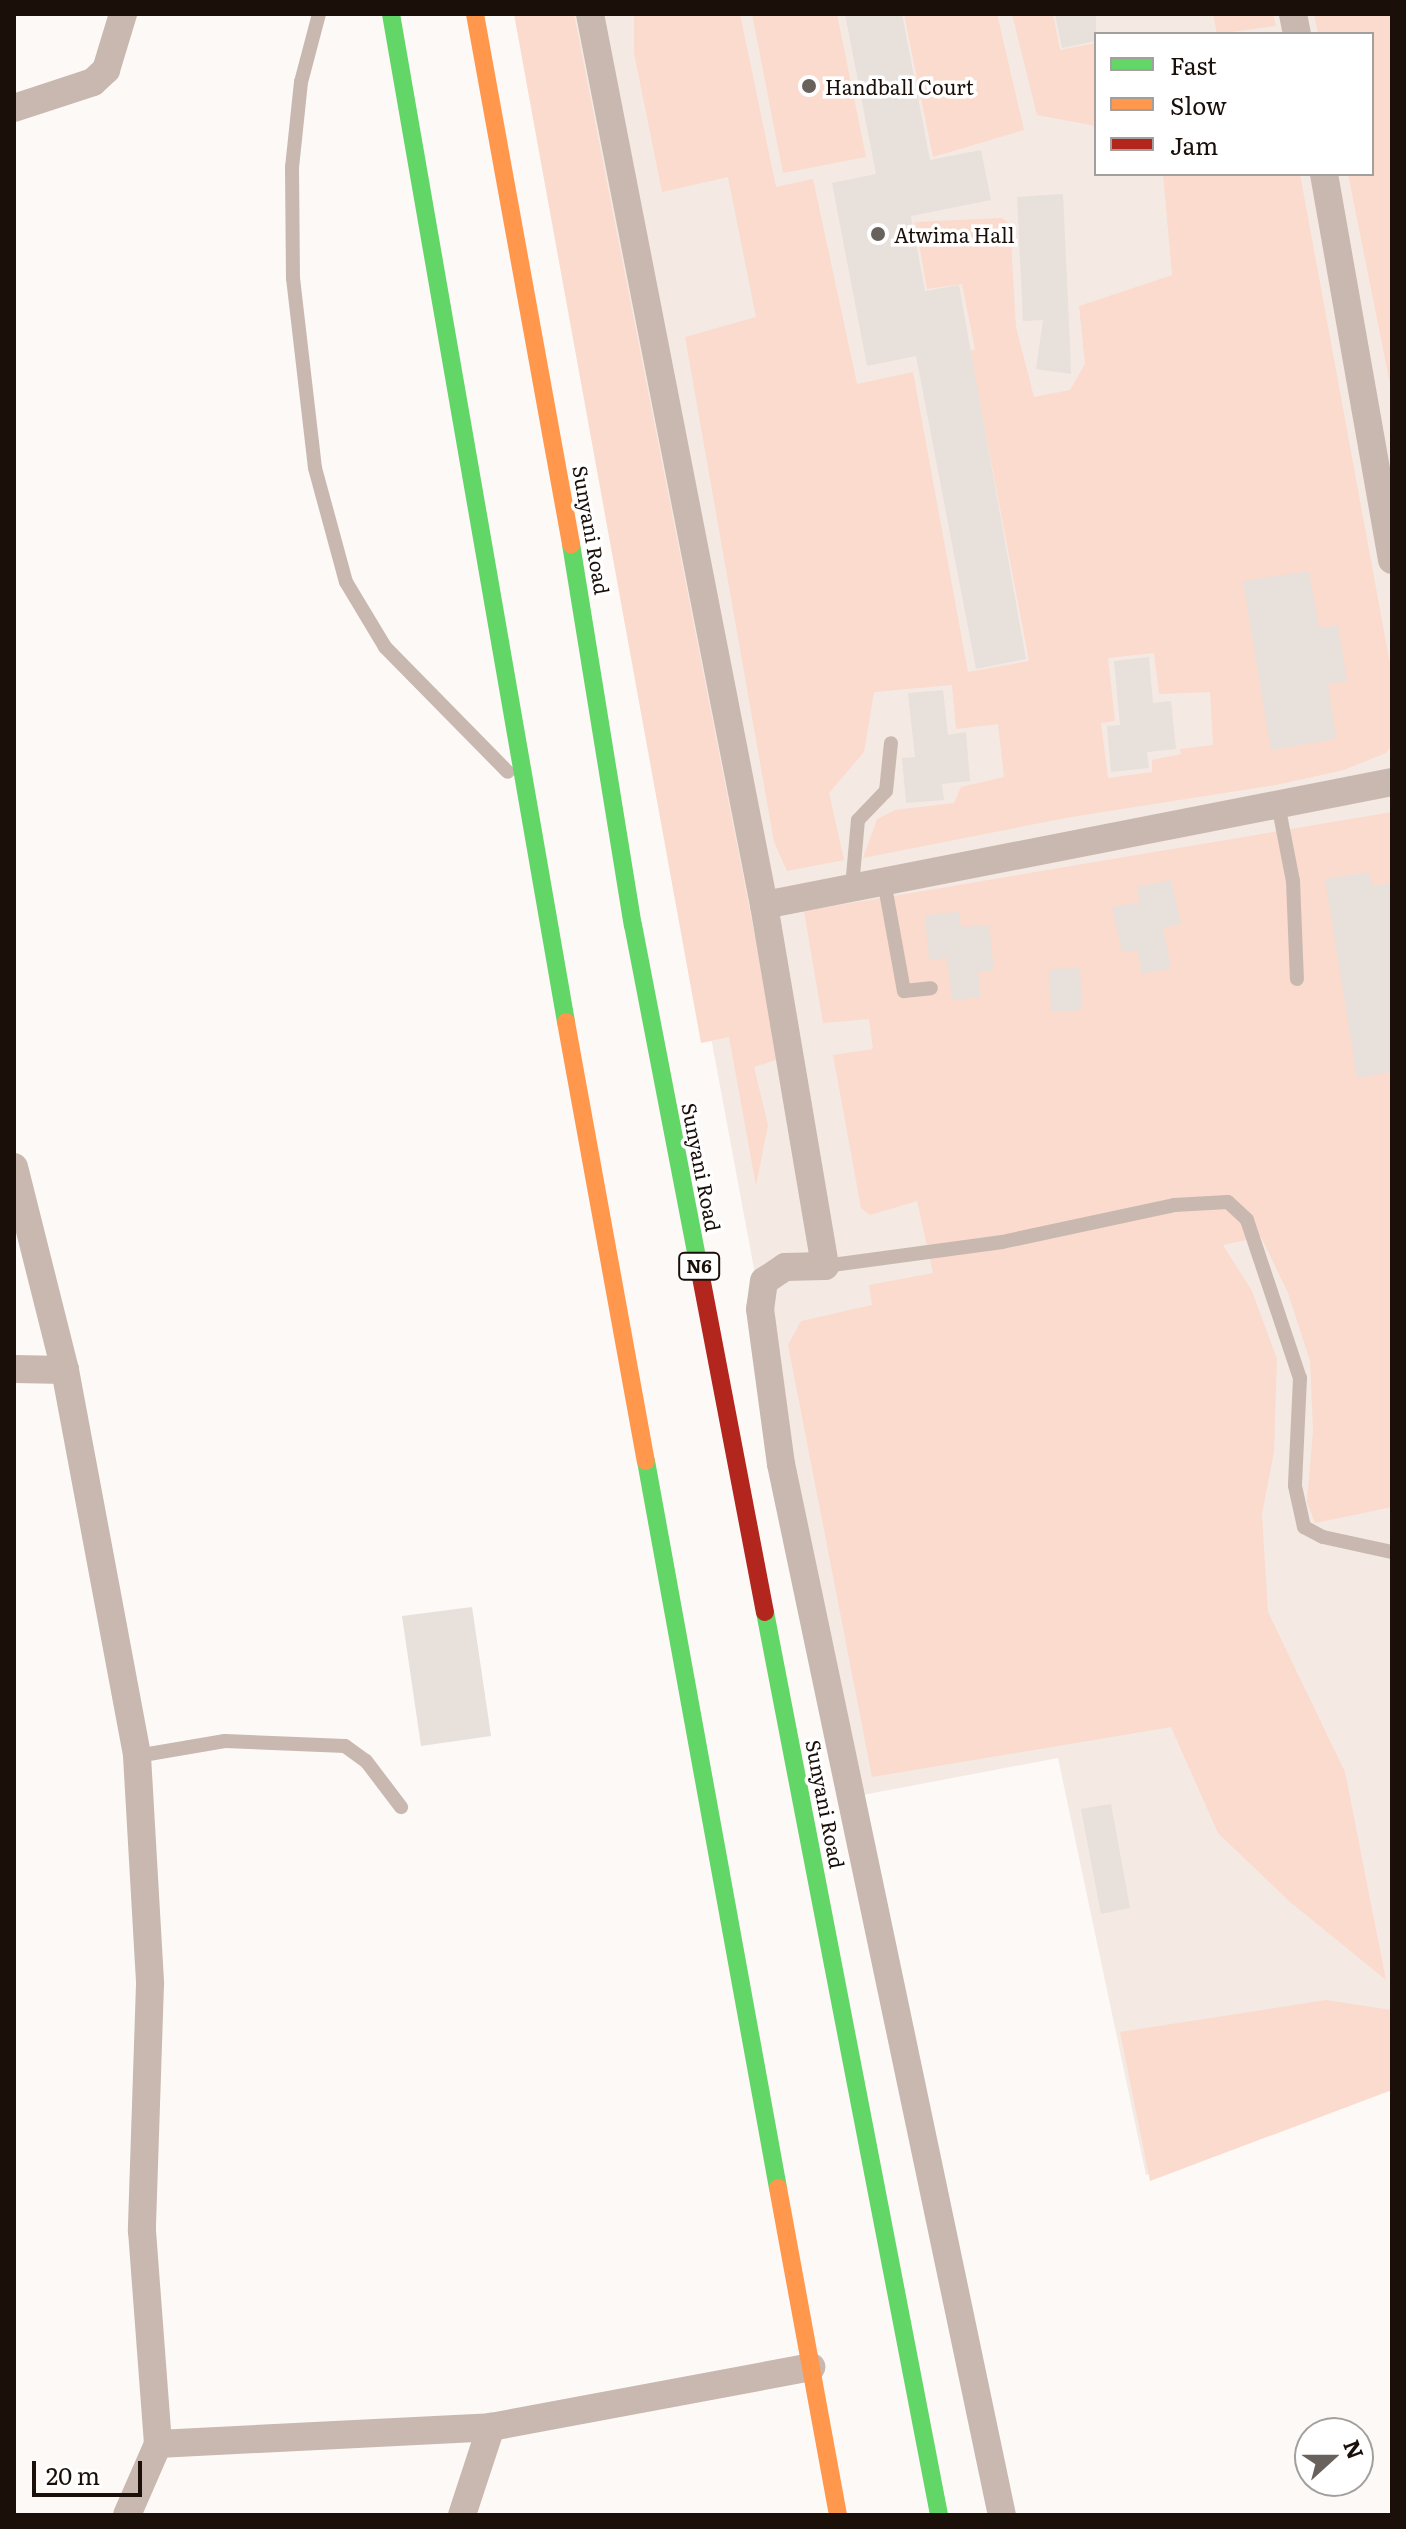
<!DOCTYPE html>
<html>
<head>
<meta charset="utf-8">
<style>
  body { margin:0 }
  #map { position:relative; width:1406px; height:2529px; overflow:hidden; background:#fdf9f7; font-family:Literata,serif }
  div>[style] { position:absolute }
  .built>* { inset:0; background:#f5e9e4 }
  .green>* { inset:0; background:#fadbcd }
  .building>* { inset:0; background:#e8e0db }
  .lane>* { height:14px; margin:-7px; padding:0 7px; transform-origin:7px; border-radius:7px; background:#c8b8b0 }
  .street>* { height:28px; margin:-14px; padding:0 14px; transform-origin:14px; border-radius:14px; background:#c8b8b0 }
  .fast>* { height:18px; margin:-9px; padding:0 9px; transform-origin:9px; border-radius:9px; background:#63d668 }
  .slow>* { height:18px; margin:-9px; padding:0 9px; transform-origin:9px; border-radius:9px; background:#ff974d }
  .jam>* { height:18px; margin:-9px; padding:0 9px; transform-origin:9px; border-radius:9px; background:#b3261e }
  .dots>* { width:22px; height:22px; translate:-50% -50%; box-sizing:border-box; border:4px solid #fff; border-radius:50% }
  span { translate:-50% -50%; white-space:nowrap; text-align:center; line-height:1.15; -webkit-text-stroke:7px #fff; paint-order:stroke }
  .shield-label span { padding:2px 6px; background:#fff; border:2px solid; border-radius:6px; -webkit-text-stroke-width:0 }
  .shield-label { font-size:18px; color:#1a0f09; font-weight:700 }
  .poi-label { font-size:20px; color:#1a0f09 }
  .left { translate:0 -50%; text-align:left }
  .street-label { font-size:20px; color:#1a0f09 }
  .frame { position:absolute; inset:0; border:16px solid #1a0f09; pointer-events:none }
  .legend { position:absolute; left:1094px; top:32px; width:280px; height:144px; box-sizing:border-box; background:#fff; border:2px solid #a39f9d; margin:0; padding:10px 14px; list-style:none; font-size:24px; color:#1a0f09 }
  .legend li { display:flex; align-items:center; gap:16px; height:40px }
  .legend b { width:40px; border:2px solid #a39f9d }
  .north { position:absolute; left:1294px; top:2417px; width:80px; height:80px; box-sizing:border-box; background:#fff; border:2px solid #a39f9d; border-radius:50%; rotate:69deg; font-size:22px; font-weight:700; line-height:32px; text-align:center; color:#1a0f09 }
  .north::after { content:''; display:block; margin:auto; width:28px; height:36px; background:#69615c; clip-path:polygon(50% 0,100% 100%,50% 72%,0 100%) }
  .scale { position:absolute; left:32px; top:2461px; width:110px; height:36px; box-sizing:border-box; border:4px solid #1a0f09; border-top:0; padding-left:10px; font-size:24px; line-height:28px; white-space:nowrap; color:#1a0f09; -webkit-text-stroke:6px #fff; paint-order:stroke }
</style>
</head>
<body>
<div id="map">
  <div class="built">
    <div style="clip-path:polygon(evenodd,521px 14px,1392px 14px,1392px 2083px,1233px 2149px,1146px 2175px,1058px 1758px,852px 1797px,521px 14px,1096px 34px,1372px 34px,1372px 174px,1096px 174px,1096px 34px)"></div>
  </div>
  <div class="green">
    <div style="clip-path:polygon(514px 14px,574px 14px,779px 1059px,754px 1067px,768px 1125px,756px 1186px,729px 1037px,701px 1043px)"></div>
    <div style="clip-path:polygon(evenodd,634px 14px,740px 14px,776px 187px,813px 179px,857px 384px,913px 372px,968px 672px,1029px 661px,970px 351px,975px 349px,962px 284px,927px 289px,915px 222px,1002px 218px,1010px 224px,1016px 327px,1034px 397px,1070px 390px,1085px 364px,1079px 306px,1172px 275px,1163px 174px,1300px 174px,1392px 675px,1392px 744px,1386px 753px,1344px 770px,1276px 785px,1071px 817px,863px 858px,877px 819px,895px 810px,954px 803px,961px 787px,1004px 777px,998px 724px,956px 729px,952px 685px,874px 692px,864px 752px,829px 793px,844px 860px,787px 871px,774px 842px,685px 337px,756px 317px,728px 177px,662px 192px,634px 53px,634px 14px,1154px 653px,1159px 694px,1210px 692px,1213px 745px,1180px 749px,1181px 754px,1152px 760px,1152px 772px,1108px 778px,1101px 723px,1115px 721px,1108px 658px,1154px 653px)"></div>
    <div style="clip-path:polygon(752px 14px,837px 14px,866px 157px,783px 173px)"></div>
    <div style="clip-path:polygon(904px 14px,997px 14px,1024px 130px,933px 157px)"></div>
    <div style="clip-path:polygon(1012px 14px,1053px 14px,1060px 50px,1096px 43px,1096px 126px,1037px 115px)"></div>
    <div style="clip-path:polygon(1213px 14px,1273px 14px,1276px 26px,1217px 34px)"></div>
    <div style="clip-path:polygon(1314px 14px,1392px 14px,1392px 394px,1348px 174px,1372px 174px,1372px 34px,1318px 34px)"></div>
    <div style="clip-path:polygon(1392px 812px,1392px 1507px,1315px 1523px,1307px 1502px,1313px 1430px,1310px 1361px,1288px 1293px,1261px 1237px,1223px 1245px,1252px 1291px,1277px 1359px,1274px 1452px,1262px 1514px,1268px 1612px,1345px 1772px,1386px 1980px,1290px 1902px,1218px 1833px,1171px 1727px,872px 1777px,788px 1345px,801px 1321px,872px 1305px,869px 1285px,933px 1273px,917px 1201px,870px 1215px,861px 1208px,833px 1055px,873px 1049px,869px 1019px,823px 1023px,804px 911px)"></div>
    <div style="clip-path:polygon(1326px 2000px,1392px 2010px,1392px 2090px,1150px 2181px,1120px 2032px)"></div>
  </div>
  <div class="building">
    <div style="clip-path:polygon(845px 14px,902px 14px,930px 160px,981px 150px,991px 200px,911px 216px,925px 291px,959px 285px,1026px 659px,976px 669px,916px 356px,867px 366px,832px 183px,876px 174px)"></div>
    <div style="clip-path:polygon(1055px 14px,1096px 14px,1096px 41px,1062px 48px)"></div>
    <div style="clip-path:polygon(1063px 194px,1070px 345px,1071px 374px,1036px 369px,1043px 320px,1023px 321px,1017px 197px)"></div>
    <div style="clip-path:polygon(1309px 571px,1319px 628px,1338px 625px,1347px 681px,1328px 684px,1336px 739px,1271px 750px,1243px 581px)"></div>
    <div style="clip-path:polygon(1149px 657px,1153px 703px,1171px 701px,1176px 749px,1147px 752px,1149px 768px,1111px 772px,1107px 726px,1120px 725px,1114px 661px)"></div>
    <div style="clip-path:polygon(943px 690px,948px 735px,966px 732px,970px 781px,942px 784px,944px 800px,906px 803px,902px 758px,915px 757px,908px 693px)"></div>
    <div style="clip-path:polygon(1369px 872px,1372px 886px,1392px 883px,1392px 1072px,1357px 1078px,1325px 879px)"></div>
    <div style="clip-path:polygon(1171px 880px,1181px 924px,1163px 928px,1171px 968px,1142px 974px,1137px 950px,1122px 952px,1112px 907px,1140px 902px,1137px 887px)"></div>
    <div style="clip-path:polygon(959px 912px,961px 927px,989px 925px,994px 970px,978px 972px,981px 997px,952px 1000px,947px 958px,929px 960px,925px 915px)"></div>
    <div style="clip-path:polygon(1080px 968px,1082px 1010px,1051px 1012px,1049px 969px)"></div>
    <div style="clip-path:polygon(472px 1607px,491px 1736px,421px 1746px,402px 1616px)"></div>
    <div style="clip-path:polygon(1111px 1804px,1130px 1908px,1101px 1914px,1081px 1809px)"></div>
  </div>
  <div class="lane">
    <div style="left:319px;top:14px;width:70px;rotate:104.8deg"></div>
    <div style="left:301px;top:82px;width:85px;rotate:96deg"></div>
    <div style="left:292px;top:167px;width:111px;rotate:89.5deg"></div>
    <div style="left:293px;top:278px;width:191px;rotate:83.4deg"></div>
    <div style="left:315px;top:468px;width:118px;rotate:74.8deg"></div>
    <div style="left:346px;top:582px;width:76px;rotate:59deg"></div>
    <div style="left:385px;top:647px;width:175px;rotate:45.5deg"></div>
    <div style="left:1278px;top:804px;width:78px;rotate:79deg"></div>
    <div style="left:1293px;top:881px;width:98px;rotate:87.7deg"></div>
    <div style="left:884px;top:881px;width:112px;rotate:79.7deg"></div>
    <div style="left:904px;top:991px;width:27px;rotate:-6deg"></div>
    <div style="left:852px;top:887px;width:67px;rotate:-84.9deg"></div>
    <div style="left:858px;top:820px;width:40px;rotate:-46deg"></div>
    <div style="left:886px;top:791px;width:48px;rotate:-84.1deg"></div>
    <div style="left:825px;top:1266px;width:179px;rotate:-7.7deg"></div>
    <div style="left:1002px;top:1242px;width:176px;rotate:-12.1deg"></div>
    <div style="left:1174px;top:1205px;width:54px;rotate:-3.2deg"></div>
    <div style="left:1228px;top:1202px;width:26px;rotate:43deg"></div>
    <div style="left:1247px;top:1220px;width:167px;rotate:71.5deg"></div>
    <div style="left:1300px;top:1378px;width:108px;rotate:92.7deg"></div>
    <div style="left:1295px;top:1486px;width:42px;rotate:77.6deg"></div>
    <div style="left:1304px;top:1527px;width:21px;rotate:28deg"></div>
    <div style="left:1323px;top:1537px;width:71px;rotate:12.3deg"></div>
    <div style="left:137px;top:1756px;width:89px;rotate:-9.7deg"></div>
    <div style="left:225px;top:1741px;width:120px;rotate:2.4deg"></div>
    <div style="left:345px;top:1746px;width:26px;rotate:36deg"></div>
    <div style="left:366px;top:1761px;width:58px;rotate:52.7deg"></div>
  </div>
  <div class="street">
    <div style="left:590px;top:14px;width:908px;rotate:78.95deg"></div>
    <div style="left:764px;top:905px;width:366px;rotate:80.4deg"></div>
    <div style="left:825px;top:1266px;width:40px;rotate:178.6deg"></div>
    <div style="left:785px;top:1267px;width:25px;rotate:146deg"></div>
    <div style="left:764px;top:1281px;width:28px;rotate:98deg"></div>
    <div style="left:760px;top:1309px;width:156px;rotate:82.3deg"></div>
    <div style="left:781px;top:1464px;width:1074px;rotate:78.13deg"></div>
    <div style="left:1293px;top:14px;width:20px;rotate:79deg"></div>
    <div style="left:14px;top:108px;width:83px;rotate:-18.2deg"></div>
    <div style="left:93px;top:82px;width:18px;rotate:-43deg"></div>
    <div style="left:106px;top:70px;width:59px;rotate:-73.1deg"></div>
    <div style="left:1324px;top:174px;width:392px;rotate:80deg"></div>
    <div style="left:764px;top:905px;width:640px;rotate:-11.08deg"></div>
    <div style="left:14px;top:1167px;width:209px;rotate:75.9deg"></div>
    <div style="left:65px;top:1370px;width:393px;rotate:79.4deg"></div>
    <div style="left:137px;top:1756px;width:228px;rotate:86.7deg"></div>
    <div style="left:150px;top:1984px;width:247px;rotate:91.9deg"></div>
    <div style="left:142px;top:2231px;width:214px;rotate:85.7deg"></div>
    <div style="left:158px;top:2444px;width:77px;rotate:113.6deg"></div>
    <div style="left:14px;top:1369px;width:51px;rotate:1.1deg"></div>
    <div style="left:158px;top:2444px;width:333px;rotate:-2.9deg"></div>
    <div style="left:491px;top:2427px;width:326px;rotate:-10.6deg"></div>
    <div style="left:462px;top:2515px;width:93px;rotate:-71.8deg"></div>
  </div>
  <div class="fast">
    <div style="left:391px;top:14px;width:1023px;rotate:80.15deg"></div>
    <div style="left:571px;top:544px;width:386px;rotate:80.8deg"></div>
    <div style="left:633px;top:925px;width:359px;rotate:79.1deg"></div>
    <div style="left:646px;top:1461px;width:739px;rotate:79.71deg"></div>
    <div style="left:765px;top:1612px;width:920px;rotate:79.09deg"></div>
  </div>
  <div class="slow">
    <div style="left:475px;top:14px;width:539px;rotate:79.73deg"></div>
    <div style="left:566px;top:1022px;width:446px;rotate:79.7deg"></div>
    <div style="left:778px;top:2188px;width:332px;rotate:79.6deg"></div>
  </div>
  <div class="jam">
    <div style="left:701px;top:1277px;width:341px;rotate:79.2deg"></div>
  </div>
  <div class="dots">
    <div style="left:809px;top:86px;background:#69615c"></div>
    <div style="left:878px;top:234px;background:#69615c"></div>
  </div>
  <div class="shield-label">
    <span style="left:699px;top:1266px">N6</span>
  </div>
  <div class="poi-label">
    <span class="left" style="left:825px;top:86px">Handball Court</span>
    <span class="left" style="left:894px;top:234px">Atwima Hall</span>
  </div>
  <div class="street-label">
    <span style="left:592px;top:530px;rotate:80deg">Sunyani Road</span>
    <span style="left:702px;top:1167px;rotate:79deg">Sunyani Road</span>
    <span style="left:826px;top:1804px;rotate:79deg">Sunyani Road</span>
  </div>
  <div class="frame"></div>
  <ul class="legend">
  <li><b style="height:10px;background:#63d668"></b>Fast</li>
  <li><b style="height:10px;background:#ff974d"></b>Slow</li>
  <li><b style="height:10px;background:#b3261e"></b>Jam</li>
  </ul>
  <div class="north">N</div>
  <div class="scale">20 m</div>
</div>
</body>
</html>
